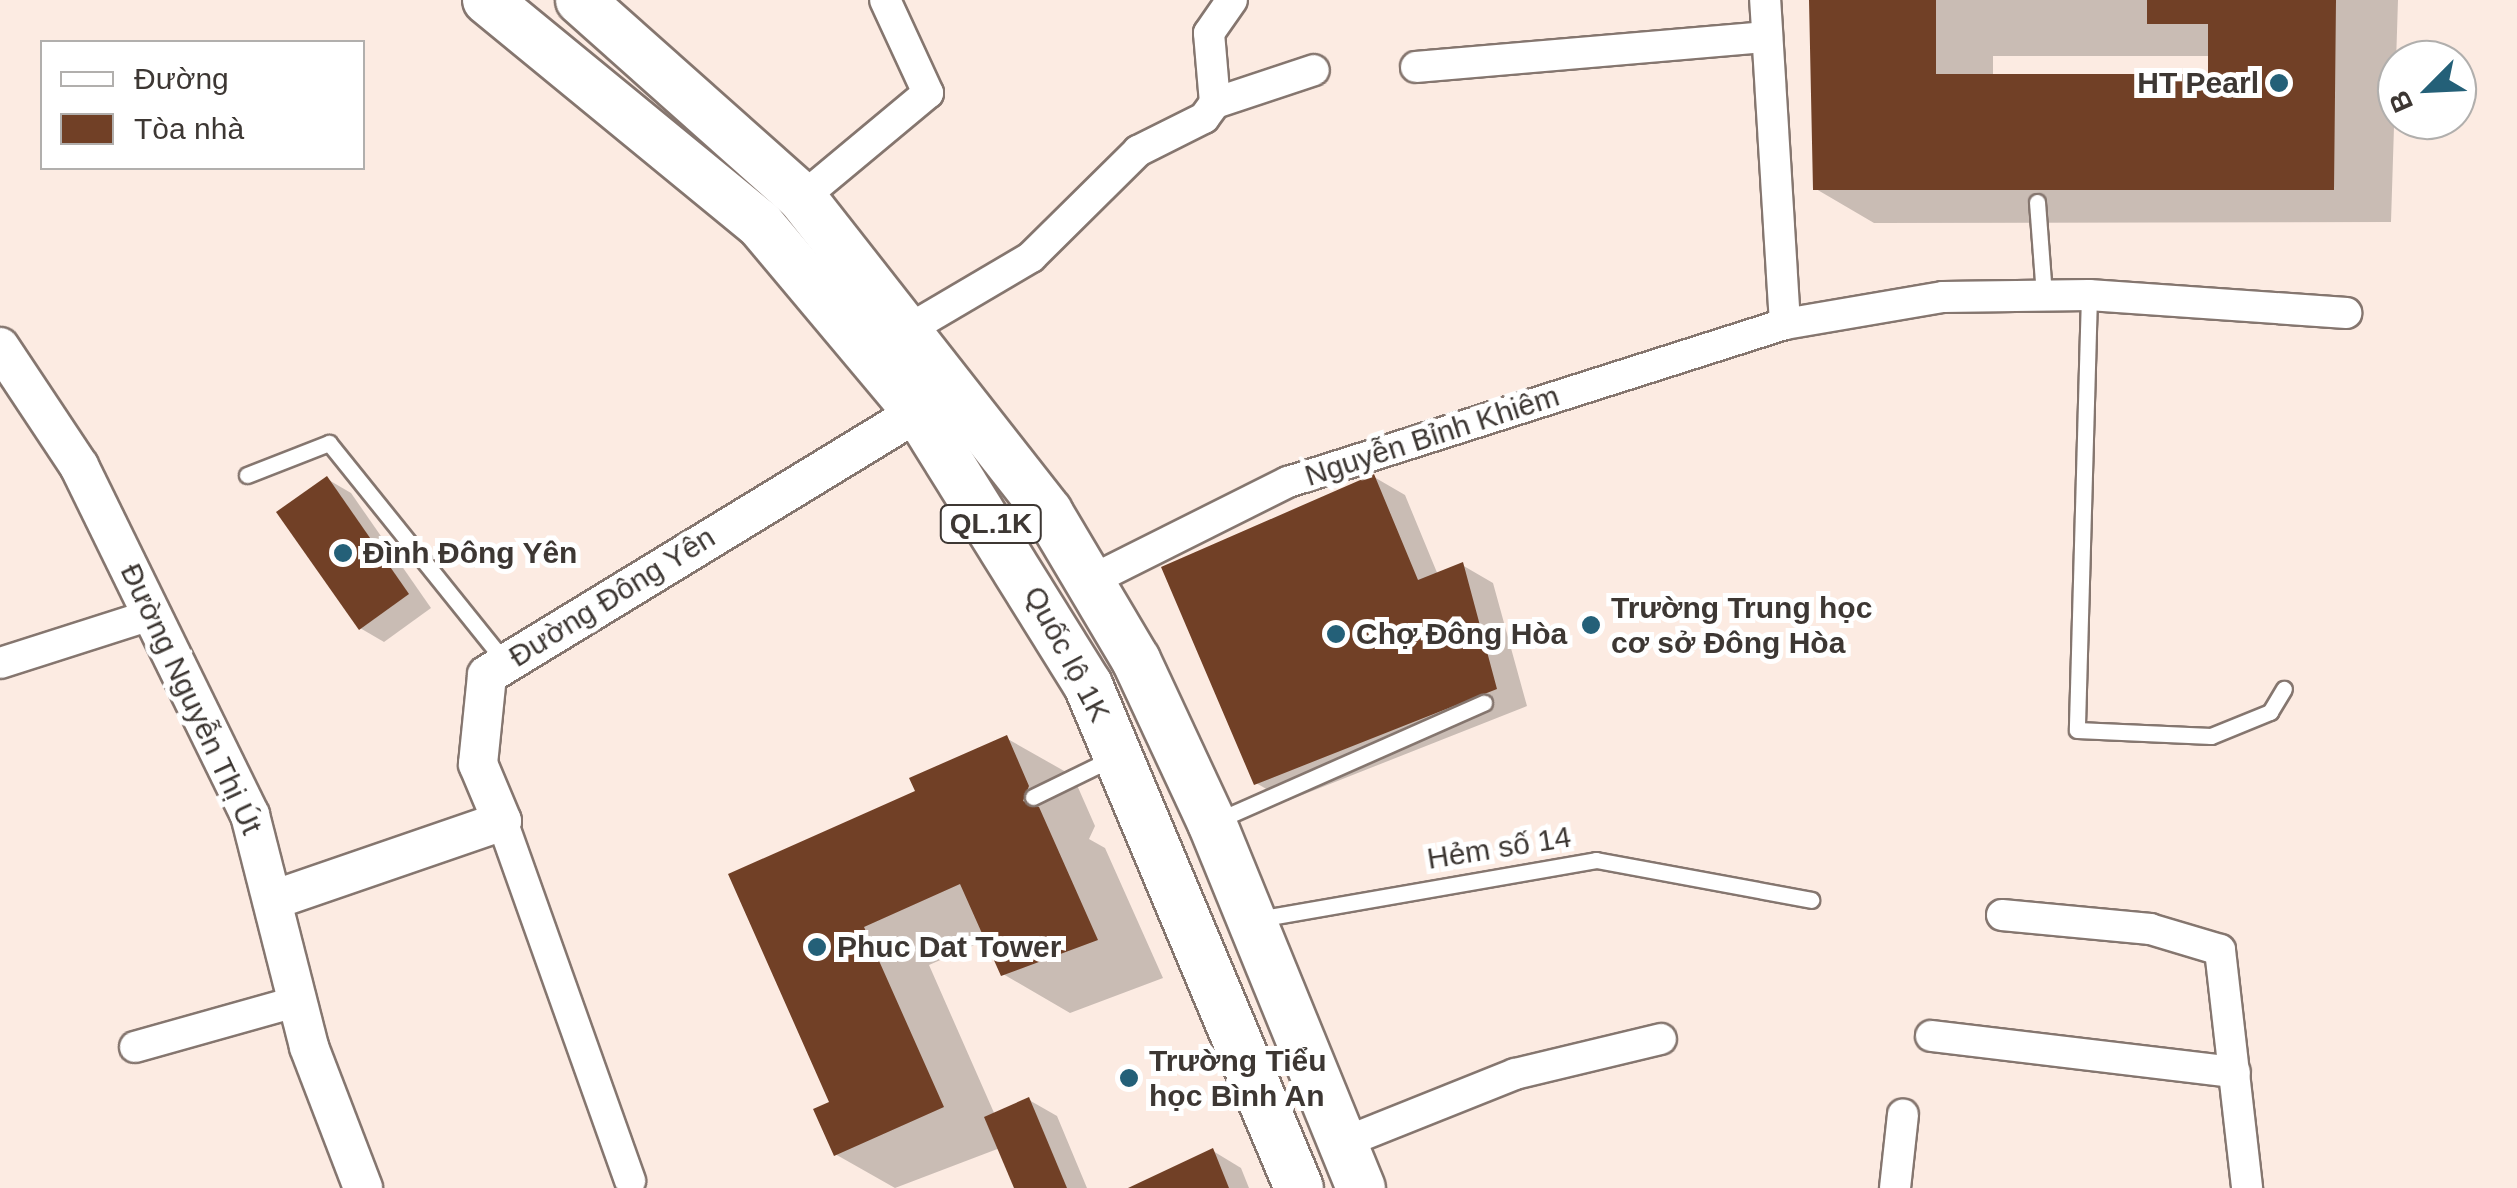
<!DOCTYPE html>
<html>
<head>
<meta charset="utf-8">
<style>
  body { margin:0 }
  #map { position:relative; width:2517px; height:1188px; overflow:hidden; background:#fcebe2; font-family:Arial,sans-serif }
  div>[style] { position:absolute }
  .shadow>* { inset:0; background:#0003 }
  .building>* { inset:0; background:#714026 }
  .roads { filter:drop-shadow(2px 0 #85766f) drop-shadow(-2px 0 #85766f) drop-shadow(0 2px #85766f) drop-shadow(0 -2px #85766f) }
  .service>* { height:15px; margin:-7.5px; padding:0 7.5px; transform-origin:7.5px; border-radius:7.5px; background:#fff }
  .minor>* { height:30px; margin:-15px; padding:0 15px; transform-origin:15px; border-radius:15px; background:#fff }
  .tertiary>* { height:38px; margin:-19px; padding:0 19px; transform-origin:19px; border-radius:19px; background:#fff }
  .primary>* { height:48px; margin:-24px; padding:0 24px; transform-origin:24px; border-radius:24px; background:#fff }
  .dots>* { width:28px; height:28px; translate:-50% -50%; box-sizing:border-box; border:5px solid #fff; border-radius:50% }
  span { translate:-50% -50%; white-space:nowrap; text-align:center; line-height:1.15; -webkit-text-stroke:10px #fff; paint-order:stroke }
  .shield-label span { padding:2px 8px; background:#fff; border:2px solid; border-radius:8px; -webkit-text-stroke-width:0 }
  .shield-label { font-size:28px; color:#3d3733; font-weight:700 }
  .poi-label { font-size:30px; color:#3d3733; font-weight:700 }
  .right { translate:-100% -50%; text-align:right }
  .left { translate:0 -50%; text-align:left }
  .street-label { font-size:30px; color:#3d3733 }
  .legend { position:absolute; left:40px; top:40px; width:325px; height:130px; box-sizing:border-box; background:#fff; border:2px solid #b1afad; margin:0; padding:12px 18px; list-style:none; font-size:30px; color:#3d3733 }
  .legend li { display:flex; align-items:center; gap:20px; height:50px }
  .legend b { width:50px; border:2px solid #b1afad }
  .north { position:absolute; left:2377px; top:40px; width:100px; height:100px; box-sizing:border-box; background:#fff; border:2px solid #b1afad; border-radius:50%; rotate:246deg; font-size:28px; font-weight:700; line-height:40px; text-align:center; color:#3d3733 }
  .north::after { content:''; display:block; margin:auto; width:35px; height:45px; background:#246078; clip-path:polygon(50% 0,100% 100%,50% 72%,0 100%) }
</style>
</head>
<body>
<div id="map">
  <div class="shadow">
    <div style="clip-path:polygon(evenodd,1812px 0,2398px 0,2391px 222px,1874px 223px,1816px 189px,1812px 0,1993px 56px,2211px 56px,2211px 77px,1993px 77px,1993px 56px)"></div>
    <div style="clip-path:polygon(1374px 477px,1405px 495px,1438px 575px,1462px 565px,1493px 583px,1527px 706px,1287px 801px,1256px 783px)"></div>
    <div style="clip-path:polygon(327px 479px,351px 493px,431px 608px,384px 642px,360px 628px)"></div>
    <div style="clip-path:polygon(1006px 738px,1073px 776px,1095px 826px,1089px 839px,1105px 848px,1163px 978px,1070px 1013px,1003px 974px,988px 939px,929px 965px,995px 1115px,1029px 1100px,1057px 1116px,1087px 1188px,1017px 1188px,1000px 1148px,895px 1188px,835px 1154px,832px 1103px,732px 875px,918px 792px)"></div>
    <div style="clip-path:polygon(1213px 1151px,1241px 1168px,1249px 1188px,1134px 1188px)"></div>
  </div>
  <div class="building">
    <div style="clip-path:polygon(1809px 0,1936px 0,1936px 74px,2208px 74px,2208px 24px,2147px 24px,2147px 0,2336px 0,2334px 190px,1813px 190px)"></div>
    <div style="clip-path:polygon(1374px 474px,1418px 580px,1463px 562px,1497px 689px,1254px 785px,1161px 567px)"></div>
    <div style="clip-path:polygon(327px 476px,409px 594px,359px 630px,276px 512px)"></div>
    <div style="clip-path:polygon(1007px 735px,1029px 786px,1023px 801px,1039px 807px,1098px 940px,1001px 976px,960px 884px,864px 927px,944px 1107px,834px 1156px,813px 1109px,829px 1102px,728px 874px,915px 791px,909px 778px)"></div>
    <div style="clip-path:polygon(1029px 1097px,1067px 1188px,1014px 1188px,984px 1117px)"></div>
    <div style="clip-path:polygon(1213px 1148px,1229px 1188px,1128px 1188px)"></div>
  </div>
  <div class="roads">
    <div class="service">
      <div style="left:2037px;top:202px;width:94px;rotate:85.7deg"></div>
      <div style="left:2089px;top:295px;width:435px;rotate:91.6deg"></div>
      <div style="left:2077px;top:730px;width:134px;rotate:2.6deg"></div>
      <div style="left:2211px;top:736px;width:64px;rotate:-22.1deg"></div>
      <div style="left:2270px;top:712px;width:27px;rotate:-59deg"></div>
      <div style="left:247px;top:475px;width:88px;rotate:-21.3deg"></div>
      <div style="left:329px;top:443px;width:281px;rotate:51.2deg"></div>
      <div style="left:1033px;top:797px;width:91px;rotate:-26deg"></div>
      <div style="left:1216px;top:821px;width:293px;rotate:-23.8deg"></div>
      <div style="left:1258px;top:919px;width:343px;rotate:-9.9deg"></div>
      <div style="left:1596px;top:860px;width:219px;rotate:10.5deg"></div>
    </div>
    <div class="minor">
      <div style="left:1416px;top:67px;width:349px;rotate:-4.9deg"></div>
      <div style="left:1215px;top:103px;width:104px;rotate:-18.4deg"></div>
      <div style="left:802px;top:198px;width:164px;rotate:-39.8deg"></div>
      <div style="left:928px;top:93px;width:102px;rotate:-114.8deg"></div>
      <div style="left:1785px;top:324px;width:160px;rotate:-9.7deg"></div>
      <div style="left:1943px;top:297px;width:146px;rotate:-0.8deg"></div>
      <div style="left:2089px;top:295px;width:258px;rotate:4deg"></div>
      <div style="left:909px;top:329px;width:142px;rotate:-30.5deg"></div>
      <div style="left:1031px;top:257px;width:151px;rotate:-44.7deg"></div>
      <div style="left:1138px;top:151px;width:74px;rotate:-26.6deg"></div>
      <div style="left:1204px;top:118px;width:19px;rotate:-54deg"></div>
      <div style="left:1215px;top:103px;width:70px;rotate:-94.9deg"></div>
      <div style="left:1209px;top:33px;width:40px;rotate:-55.1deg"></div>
      <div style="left:1092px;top:580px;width:219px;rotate:-26.6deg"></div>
      <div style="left:1288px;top:482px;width:522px;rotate:-17.64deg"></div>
      <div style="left:1785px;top:324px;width:325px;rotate:-93.5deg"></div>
      <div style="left:0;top:663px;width:162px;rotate:-17.7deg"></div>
      <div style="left:502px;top:821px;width:382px;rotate:70.4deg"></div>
      <div style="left:2002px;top:915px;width:149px;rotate:5.4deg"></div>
      <div style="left:2150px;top:929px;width:73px;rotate:16.7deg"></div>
      <div style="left:2220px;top:950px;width:240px;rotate:83.5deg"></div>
      <div style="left:1931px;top:1036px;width:306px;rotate:6.8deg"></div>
      <div style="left:135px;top:1047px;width:166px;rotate:-15.7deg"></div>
      <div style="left:1345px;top:1142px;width:183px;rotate:-21.8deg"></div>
      <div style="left:1515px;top:1074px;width:150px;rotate:-13.5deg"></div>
      <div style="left:1895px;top:1188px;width:74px;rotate:-83.8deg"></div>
    </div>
    <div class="tertiary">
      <div style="left:0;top:347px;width:143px;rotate:56.4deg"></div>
      <div style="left:79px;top:466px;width:389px;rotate:63.9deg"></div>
      <div style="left:250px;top:815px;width:239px;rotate:75.7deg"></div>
      <div style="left:309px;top:1047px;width:151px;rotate:69deg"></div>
      <div style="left:276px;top:899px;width:239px;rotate:-19deg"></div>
      <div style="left:502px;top:821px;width:62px;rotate:-112.8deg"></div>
      <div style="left:478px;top:764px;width:89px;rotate:-84.2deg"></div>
      <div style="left:487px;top:675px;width:505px;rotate:-31.39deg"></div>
    </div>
    <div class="primary">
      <div style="left:487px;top:0;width:353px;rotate:39.4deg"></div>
      <div style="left:760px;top:224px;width:246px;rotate:50deg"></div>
      <div style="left:918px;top:412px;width:322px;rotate:58.1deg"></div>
      <div style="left:1088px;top:685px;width:545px;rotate:67.24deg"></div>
      <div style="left:580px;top:0;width:297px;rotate:41.7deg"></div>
      <div style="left:802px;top:198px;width:399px;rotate:51.9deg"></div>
      <div style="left:1048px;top:512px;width:172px;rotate:59.3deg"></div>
      <div style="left:1136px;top:660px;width:180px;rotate:65deg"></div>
      <div style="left:1212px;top:823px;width:394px;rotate:67.8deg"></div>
    </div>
  </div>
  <div class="dots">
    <div style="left:2279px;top:83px;background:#246078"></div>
    <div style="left:343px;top:553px;background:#246078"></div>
    <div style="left:1591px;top:625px;background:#246078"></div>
    <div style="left:1336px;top:634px;background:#246078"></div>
    <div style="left:817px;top:947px;background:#246078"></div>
    <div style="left:1129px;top:1078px;background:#246078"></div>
  </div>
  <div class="shield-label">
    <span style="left:991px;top:524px">QL.1K</span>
  </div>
  <div class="poi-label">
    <span class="right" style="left:2259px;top:83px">HT Pearl</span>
    <span class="left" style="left:363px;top:553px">Đình Đông Yên</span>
    <span class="left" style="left:1611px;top:625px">Trường Trung học<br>cơ sở Đông Hòa</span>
    <span class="left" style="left:1356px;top:634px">Chợ Đông Hòa</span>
    <span class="left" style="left:837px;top:947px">Phuc Dat Tower</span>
    <span class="left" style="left:1149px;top:1078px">Trường Tiểu<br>học Bình An</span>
  </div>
  <div class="street-label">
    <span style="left:1432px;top:436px;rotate:-18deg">Nguyễn Bỉnh Khiêm</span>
    <span style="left:612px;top:597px;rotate:-32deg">Đường Đông Yên</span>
    <span style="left:1067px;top:654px;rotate:62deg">Quốc lộ 1K</span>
    <span style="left:191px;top:699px;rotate:65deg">Đường Nguyễn Thị Út</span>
    <span style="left:1499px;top:848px;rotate:-9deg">Hẻm số 14</span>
  </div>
  <ul class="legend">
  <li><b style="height:12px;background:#fff"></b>Đường</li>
  <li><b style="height:28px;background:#714026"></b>Tòa nhà</li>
  </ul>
  <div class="north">B</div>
</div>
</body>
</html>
